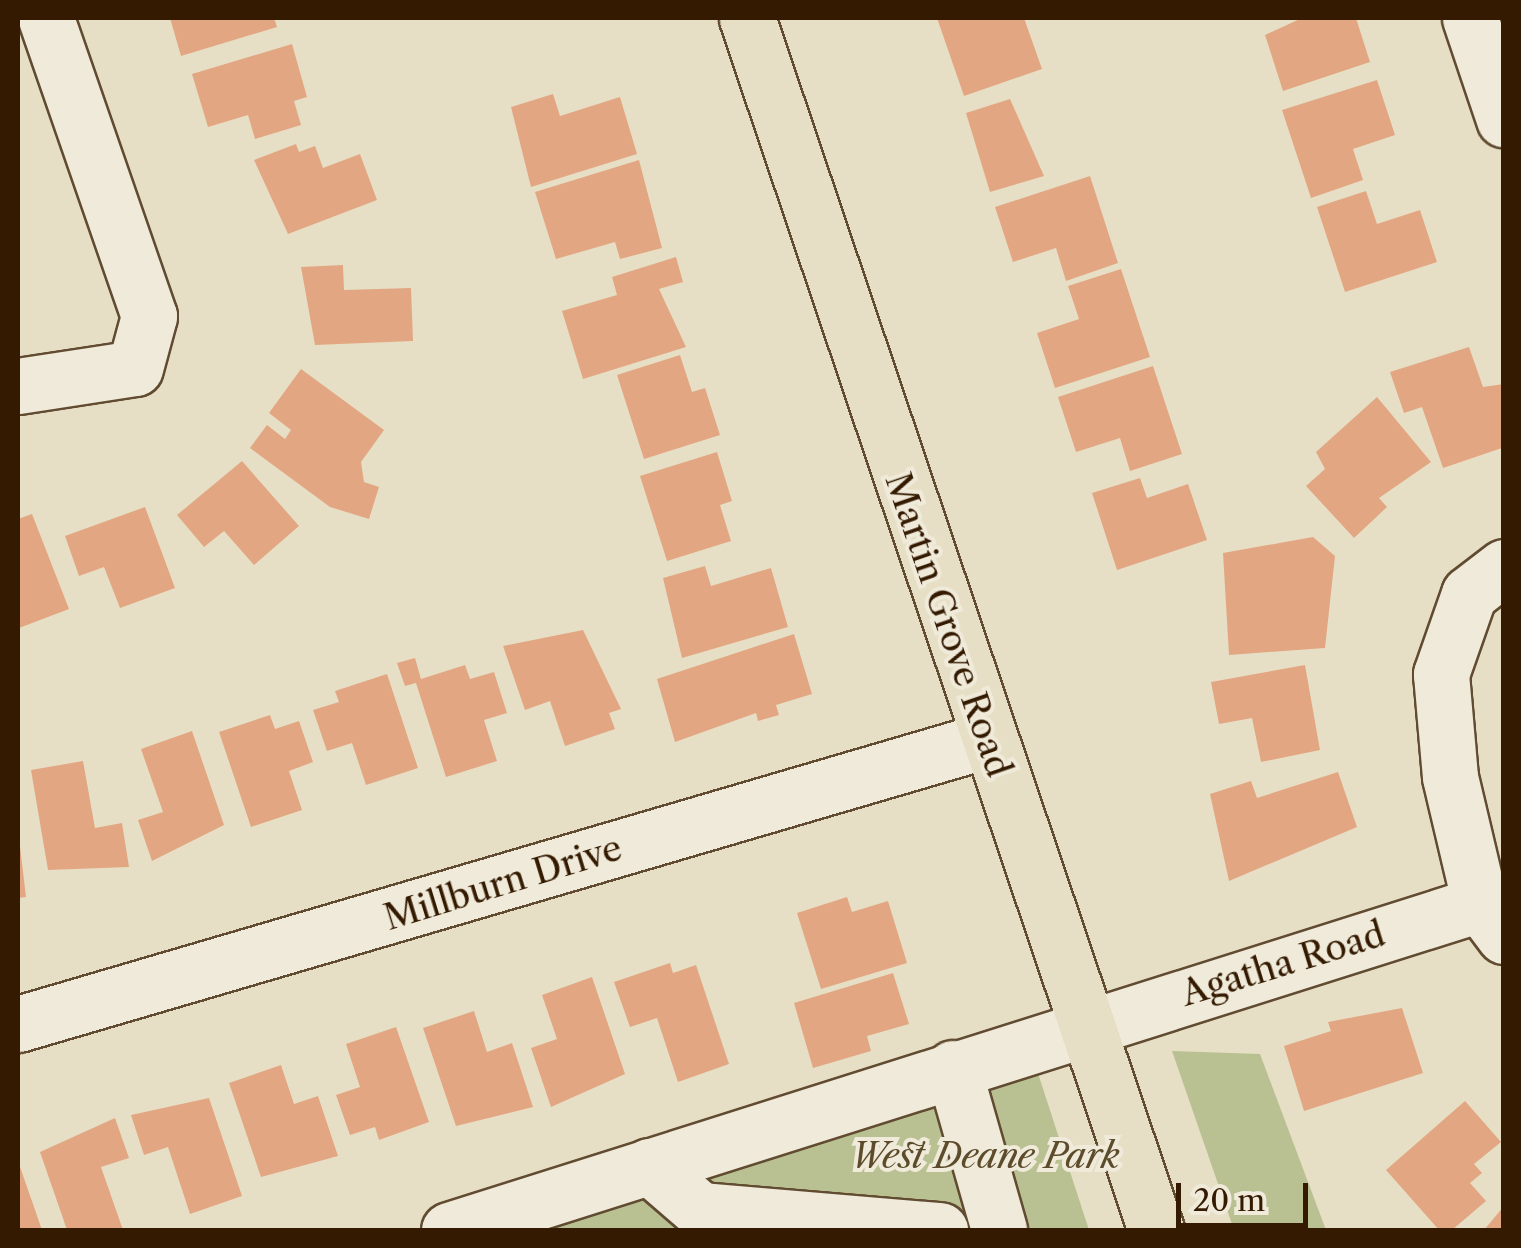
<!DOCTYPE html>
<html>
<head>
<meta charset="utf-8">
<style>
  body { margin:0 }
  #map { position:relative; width:1521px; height:1248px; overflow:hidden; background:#e7dfc5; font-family:"Libre Caslon Text",serif }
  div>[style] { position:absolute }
  .green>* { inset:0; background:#b9c192 }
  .building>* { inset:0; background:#e2a782 }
  .roads { filter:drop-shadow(2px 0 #614b31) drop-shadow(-2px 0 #614b31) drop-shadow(0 2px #614b31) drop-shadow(0 -2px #614b31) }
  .minor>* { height:55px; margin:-27.5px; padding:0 27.5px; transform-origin:27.5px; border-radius:27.5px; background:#efead9 }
  .major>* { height:55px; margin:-27.5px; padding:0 27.5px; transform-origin:27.5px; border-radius:27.5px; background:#e7dfc5 }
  span { translate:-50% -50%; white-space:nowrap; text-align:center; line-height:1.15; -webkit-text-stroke:8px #efead9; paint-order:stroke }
  .street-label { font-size:35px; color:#341a00 }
  .park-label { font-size:35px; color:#5c4c2c; font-style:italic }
  .frame { position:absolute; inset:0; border:20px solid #341a00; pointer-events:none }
  .scale { position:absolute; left:1176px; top:1183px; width:132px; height:45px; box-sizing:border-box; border:5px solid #341a00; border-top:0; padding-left:12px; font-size:30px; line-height:35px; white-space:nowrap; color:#341a00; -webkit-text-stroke:8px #efead9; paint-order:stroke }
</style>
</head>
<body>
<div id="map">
  <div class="green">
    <div style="clip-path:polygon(1172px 1051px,1260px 1054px,1326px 1230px,1234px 1230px)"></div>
    <div style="clip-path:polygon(1034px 1061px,1089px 1230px,516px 1230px)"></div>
  </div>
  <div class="building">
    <div style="clip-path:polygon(170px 18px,274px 18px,277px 27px,181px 56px)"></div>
    <div style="clip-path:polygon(937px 18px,1024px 18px,1042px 69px,964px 96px)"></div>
    <div style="clip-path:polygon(1302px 18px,1356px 18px,1370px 62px,1283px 91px,1265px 35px)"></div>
    <div style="clip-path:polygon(292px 44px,307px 97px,294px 101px,301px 125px,255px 139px,248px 115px,208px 127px,192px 74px)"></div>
    <div style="clip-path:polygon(1377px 80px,1395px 135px,1353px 149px,1363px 180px,1311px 198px,1282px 110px)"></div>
    <div style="clip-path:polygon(553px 94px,560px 116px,620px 97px,637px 154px,531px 187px,511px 107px)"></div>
    <div style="clip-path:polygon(1010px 99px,1044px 176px,990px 192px,966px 113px)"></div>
    <div style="clip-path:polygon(296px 144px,299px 152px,315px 146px,323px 168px,360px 154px,377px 200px,288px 234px,254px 160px)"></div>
    <div style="clip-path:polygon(639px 160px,662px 248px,620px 259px,615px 242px,556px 259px,535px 192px)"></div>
    <div style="clip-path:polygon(1090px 176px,1118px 263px,1066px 281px,1056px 248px,1013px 262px,995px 207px)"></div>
    <div style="clip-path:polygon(1366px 191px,1377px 224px,1420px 210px,1437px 262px,1345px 292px,1317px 207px)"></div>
    <div style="clip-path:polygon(676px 257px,683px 282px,659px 289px,686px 347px,583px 379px,562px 311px,617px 295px,612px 277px)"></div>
    <div style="clip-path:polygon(343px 265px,344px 290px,411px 288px,413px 341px,315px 345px,301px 267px)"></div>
    <div style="clip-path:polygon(1121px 269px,1150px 357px,1055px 388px,1037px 333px,1079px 319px,1068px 286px)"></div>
    <div style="clip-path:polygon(1469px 347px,1483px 387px,1504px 384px,1502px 448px,1443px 468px,1422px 407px,1404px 413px,1390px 372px)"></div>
    <div style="clip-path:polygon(680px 355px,692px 392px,705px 388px,720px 435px,644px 459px,617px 375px)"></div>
    <div style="clip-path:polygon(1153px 366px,1182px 454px,1130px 471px,1120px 438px,1076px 452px,1058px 397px)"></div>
    <div style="clip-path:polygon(301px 369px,384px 430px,361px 462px,364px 482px,379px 487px,369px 519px,330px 507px,250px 448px,267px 425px,285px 439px,291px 430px,269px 413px)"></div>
    <div style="clip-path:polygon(1377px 397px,1431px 462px,1379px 498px,1387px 507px,1354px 538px,1306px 486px,1325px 469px,1316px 452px)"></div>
    <div style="clip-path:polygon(717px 452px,732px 501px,720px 505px,731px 541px,667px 561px,640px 476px)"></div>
    <div style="clip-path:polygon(242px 461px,299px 526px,254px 565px,224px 531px,204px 547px,177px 515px)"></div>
    <div style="clip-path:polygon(1140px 478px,1147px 498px,1188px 484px,1207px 540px,1117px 570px,1092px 493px)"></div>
    <div style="clip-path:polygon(145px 507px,175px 588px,120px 608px,104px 567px,79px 576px,65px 536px)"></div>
    <div style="clip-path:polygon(32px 514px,69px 609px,19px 628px,18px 519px)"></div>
    <div style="clip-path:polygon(1313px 537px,1335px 556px,1325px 648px,1229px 655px,1223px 553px)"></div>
    <div style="clip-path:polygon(705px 566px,711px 586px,771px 568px,788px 627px,682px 658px,663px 578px)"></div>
    <div style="clip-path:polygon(583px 630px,621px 709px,609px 713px,615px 729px,565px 746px,550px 701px,525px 710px,503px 646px)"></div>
    <div style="clip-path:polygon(794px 634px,812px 694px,776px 705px,779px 715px,758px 721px,756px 713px,675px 742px,657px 679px)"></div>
    <div style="clip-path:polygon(415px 658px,421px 679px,465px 665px,470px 679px,494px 672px,507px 713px,484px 720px,497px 761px,446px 777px,416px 683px,405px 686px,397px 663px)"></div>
    <div style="clip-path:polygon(1305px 665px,1320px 750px,1261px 762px,1252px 718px,1219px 724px,1211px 682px)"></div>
    <div style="clip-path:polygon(387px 674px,418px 768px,366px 785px,352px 743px,327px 751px,313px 710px,339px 702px,335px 691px)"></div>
    <div style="clip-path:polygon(270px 715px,275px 729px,299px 721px,313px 762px,289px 771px,302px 810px,251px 827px,219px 732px)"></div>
    <div style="clip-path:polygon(192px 731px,224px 825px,152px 861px,138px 820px,163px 812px,141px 749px)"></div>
    <div style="clip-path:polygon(83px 761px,95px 828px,122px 823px,129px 867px,48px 870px,31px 770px)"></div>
    <div style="clip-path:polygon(1338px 772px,1357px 827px,1229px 881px,1210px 794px,1251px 781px,1257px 798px)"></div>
    <div style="clip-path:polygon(18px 829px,26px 897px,18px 898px)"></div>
    <div style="clip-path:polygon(847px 897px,852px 912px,888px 901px,907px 963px,821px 989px,797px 913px)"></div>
    <div style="clip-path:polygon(670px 963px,673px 973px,696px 965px,729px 1064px,678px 1082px,657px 1018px,630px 1027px,614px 982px)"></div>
    <div style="clip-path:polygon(893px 973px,909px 1024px,867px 1036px,871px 1051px,813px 1068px,794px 1003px)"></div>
    <div style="clip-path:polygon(592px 977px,625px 1074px,551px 1107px,531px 1048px,557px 1039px,542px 995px)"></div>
    <div style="clip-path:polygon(1402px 1008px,1423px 1073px,1304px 1111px,1284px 1046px,1331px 1031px,1328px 1022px)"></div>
    <div style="clip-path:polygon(474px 1011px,487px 1052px,512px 1043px,533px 1107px,456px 1126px,423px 1028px)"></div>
    <div style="clip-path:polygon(396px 1027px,429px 1122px,379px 1140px,375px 1127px,350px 1135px,336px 1095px,360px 1087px,346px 1044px)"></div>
    <div style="clip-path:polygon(281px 1065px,294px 1104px,318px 1096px,338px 1156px,261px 1177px,229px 1083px)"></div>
    <div style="clip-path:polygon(209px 1098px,242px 1196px,190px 1214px,168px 1147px,144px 1155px,131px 1115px)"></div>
    <div style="clip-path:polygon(1465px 1101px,1501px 1142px,1474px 1164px,1482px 1173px,1470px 1183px,1486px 1201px,1452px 1230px,1439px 1230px,1386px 1170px)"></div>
    <div style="clip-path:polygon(115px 1118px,129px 1158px,101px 1167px,123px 1230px,67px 1230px,40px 1152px)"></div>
    <div style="clip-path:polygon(18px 1161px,42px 1230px,18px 1230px)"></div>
    <div style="clip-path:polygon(1504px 1206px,1504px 1230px,1484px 1230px)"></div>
  </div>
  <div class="roads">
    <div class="minor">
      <div style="left:1470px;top:18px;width:107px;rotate:71.4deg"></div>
      <div style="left:18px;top:386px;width:118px;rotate:-8.7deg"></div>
      <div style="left:135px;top:368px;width:54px;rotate:-74.9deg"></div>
      <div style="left:149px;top:316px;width:315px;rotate:-109.1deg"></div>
      <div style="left:1504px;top:567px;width:44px;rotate:142.4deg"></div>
      <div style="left:1469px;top:594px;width:85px;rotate:109.3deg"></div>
      <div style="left:1441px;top:674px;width:103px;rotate:85deg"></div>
      <div style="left:1450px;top:777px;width:130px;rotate:76.7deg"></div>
      <div style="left:1480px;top:904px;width:40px;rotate:53deg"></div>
      <div style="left:18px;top:1024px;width:1010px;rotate:-16.34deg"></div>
      <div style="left:953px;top:1068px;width:168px;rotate:74.1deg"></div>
      <div style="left:649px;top:1166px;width:67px;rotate:40.8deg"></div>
      <div style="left:700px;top:1210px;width:241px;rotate:4.8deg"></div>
      <div style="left:449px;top:1230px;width:1081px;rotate:-17.55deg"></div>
    </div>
    <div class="major">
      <div style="left:747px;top:18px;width:1279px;rotate:71.35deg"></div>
    </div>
  </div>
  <div class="street-label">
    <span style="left:948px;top:625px;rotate:71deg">Martin Grove Road</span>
    <span style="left:503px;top:883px;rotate:-17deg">Millburn Drive</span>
    <span style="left:1283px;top:964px;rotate:-17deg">Agatha Road</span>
  </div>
  <div class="park-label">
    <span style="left:985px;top:1156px">West Deane Park</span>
  </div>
  <div class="frame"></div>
  <div class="scale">20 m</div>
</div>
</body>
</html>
